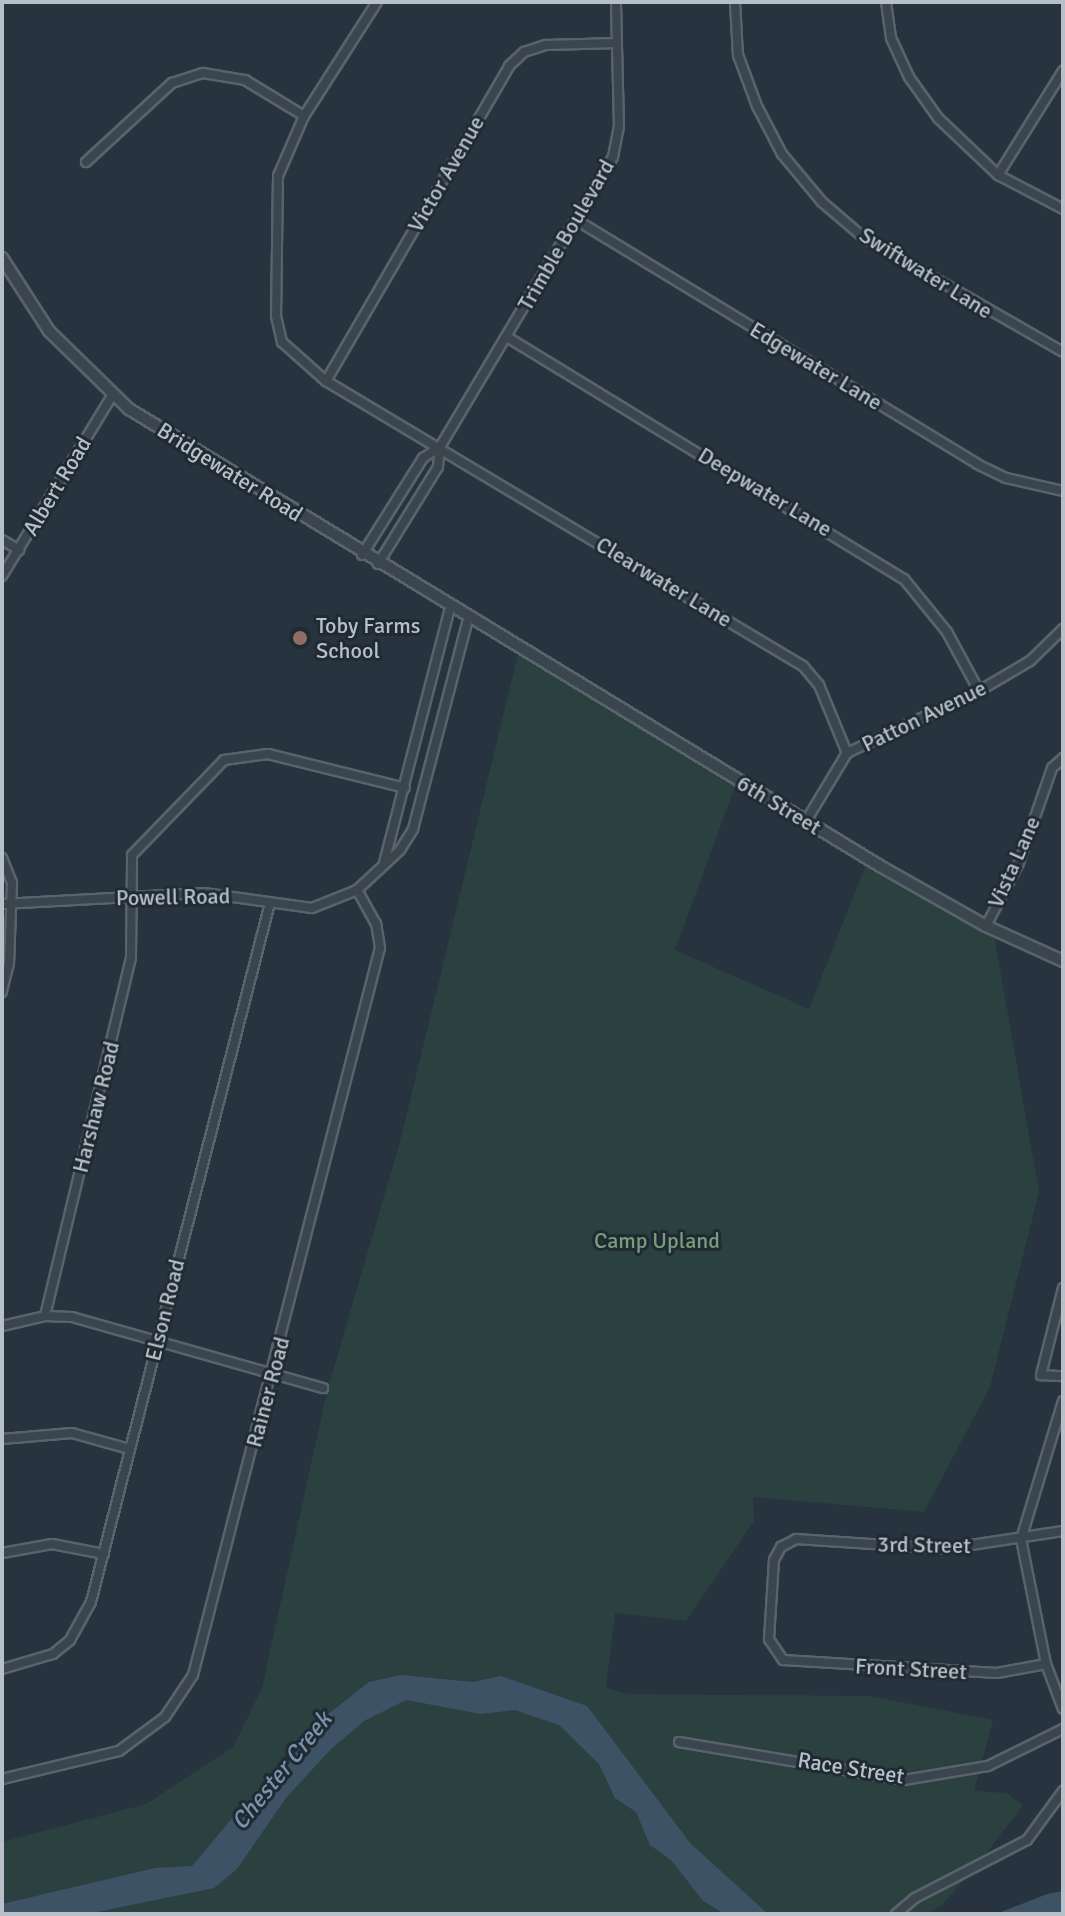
<!DOCTYPE html>
<html>
<head>
<meta charset="utf-8">
<style>
  body { margin:0 }
  #map { position:relative; width:1065px; height:1916px; overflow:hidden; background:#27333e; font-family:Signika,sans-serif }
  div>[style] { position:absolute }
  .green>* { inset:0; background:#2a4140 }
  .water>* { inset:0; background:#3e5266 }
  .roads { filter:drop-shadow(2px 0 #59636c) drop-shadow(-2px 0 #59636c) drop-shadow(0 2px #59636c) drop-shadow(0 -2px #59636c) }
  .minor>* { height:8px; margin:-4px; padding:0 4px; transform-origin:4px; border-radius:4px; background:#3b454e }
  .tertiary>* { height:10px; margin:-5px; padding:0 5px; transform-origin:5px; border-radius:5px; background:#3b454e }
  .dots>* { width:22px; height:22px; translate:-50% -50%; box-sizing:border-box; border:4px solid #202a33; border-radius:50% }
  span { translate:-50% -50%; white-space:nowrap; text-align:center; line-height:1.15; -webkit-text-stroke:6px #202a33; paint-order:stroke }
  .street-label { font-size:22px; color:#b7c0c9 }
  .poi-label { font-size:22px; color:#b7c0c9 }
  .left { translate:0 -50%; text-align:left }
  .park-label { font-size:22px; color:#779d7c }
  .water-label { font-size:24px; color:#7a93aa; font-style:italic }
  .frame { position:absolute; inset:0; border:4px solid #b7c0c9; pointer-events:none }
</style>
</head>
<body>
<div id="map">
  <div class="green">
    <div style="clip-path:polygon(519px 650px,737px 781px,675px 950px,809px 1009px,869px 857px,994px 935px,1039px 1192px,990px 1387px,924px 1512px,753px 1497px,754px 1521px,686px 1621px,615px 1613px,606px 1688px,628px 1694px,869px 1696px,993px 1720px,974px 1791px,1006px 1793px,1023px 1805px,975px 1868px,943px 1904px,927px 1914px,2px 1914px,2px 1842px,146px 1804px,233px 1747px,262px 1688px,327px 1391px,400px 1142px)"></div>
  </div>
  <div class="water">
    <div style="clip-path:polygon(401px 1675px,473px 1682px,501px 1676px,587px 1706px,691px 1844px,768px 1914px,725px 1914px,703px 1901px,672px 1861px,650px 1845px,636px 1812px,615px 1798px,599px 1764px,559px 1725px,515px 1710px,481px 1714px,406px 1700px,364px 1721px,330px 1750px,286px 1798px,237px 1869px,214px 1888px,87px 1914px,2px 1914px,2px 1904px,155px 1868px,192px 1866px,243px 1805px,271px 1785px,322px 1719px,369px 1682px)"></div>
    <div style="clip-path:polygon(1063px 1891px,1063px 1914px,996px 1914px,1047px 1894px)"></div>
  </div>
  <div class="roads">
    <div class="minor">
      <div style="left:377px;top:2px;width:135px;rotate:122.6deg"></div>
      <div style="left:304px;top:116px;width:65px;rotate:113.4deg"></div>
      <div style="left:278px;top:176px;width:140px;rotate:90.8deg"></div>
      <div style="left:276px;top:316px;width:27px;rotate:77deg"></div>
      <div style="left:282px;top:342px;width:59px;rotate:41.6deg"></div>
      <div style="left:326px;top:381px;width:556px;rotate:30.86deg"></div>
      <div style="left:803px;top:666px;width:25px;rotate:50deg"></div>
      <div style="left:819px;top:685px;width:74px;rotate:67.6deg"></div>
      <div style="left:735px;top:2px;width:53px;rotate:86.8deg"></div>
      <div style="left:738px;top:55px;width:54px;rotate:69.6deg"></div>
      <div style="left:757px;top:106px;width:54px;rotate:62.5deg"></div>
      <div style="left:782px;top:154px;width:62px;rotate:50.2deg"></div>
      <div style="left:822px;top:202px;width:54px;rotate:40.5deg"></div>
      <div style="left:863px;top:237px;width:231px;rotate:29.9deg"></div>
      <div style="left:886px;top:2px;width:36px;rotate:82deg"></div>
      <div style="left:891px;top:38px;width:43px;rotate:65.2deg"></div>
      <div style="left:909px;top:77px;width:50px;rotate:54.7deg"></div>
      <div style="left:938px;top:118px;width:83px;rotate:43.5deg"></div>
      <div style="left:998px;top:175px;width:73px;rotate:27.6deg"></div>
      <div style="left:86px;top:162px;width:117px;rotate:-42.6deg"></div>
      <div style="left:172px;top:83px;width:33px;rotate:-18deg"></div>
      <div style="left:203px;top:73px;width:43px;rotate:9.5deg"></div>
      <div style="left:245px;top:80px;width:69px;rotate:31.4deg"></div>
      <div style="left:998px;top:175px;width:123px;rotate:-58deg"></div>
      <div style="left:578px;top:221px;width:467px;rotate:31.3deg"></div>
      <div style="left:977px;top:464px;width:32px;rotate:26deg"></div>
      <div style="left:1006px;top:478px;width:58px;rotate:12.8deg"></div>
      <div style="left:507px;top:337px;width:465px;rotate:31.4deg"></div>
      <div style="left:904px;top:579px;width:68px;rotate:50.9deg"></div>
      <div style="left:947px;top:632px;width:67px;rotate:61.5deg"></div>
      <div style="left:326px;top:381px;width:364px;rotate:-59.8deg"></div>
      <div style="left:509px;top:66px;width:21px;rotate:-43deg"></div>
      <div style="left:524px;top:52px;width:23px;rotate:-18deg"></div>
      <div style="left:546px;top:45px;width:71px;rotate:-1.6deg"></div>
      <div style="left:2px;top:540px;width:20px;rotate:30deg"></div>
      <div style="left:362px;top:555px;width:115px;rotate:-57.8deg"></div>
      <div style="left:423px;top:458px;width:20px;rotate:-33deg"></div>
      <div style="left:378px;top:564px;width:114px;rotate:-58.3deg"></div>
      <div style="left:438px;top:467px;width:20px;rotate:-84deg"></div>
      <div style="left:440px;top:447px;width:338px;rotate:-59.2deg"></div>
      <div style="left:613px;top:157px;width:31px;rotate:-79deg"></div>
      <div style="left:619px;top:127px;width:125px;rotate:-91.4deg"></div>
      <div style="left:2px;top:576px;width:211px;rotate:-58.6deg"></div>
      <div style="left:806px;top:821px;width:79px;rotate:-58.9deg"></div>
      <div style="left:847px;top:753px;width:146px;rotate:-25.2deg"></div>
      <div style="left:979px;top:691px;width:59px;rotate:-30.5deg"></div>
      <div style="left:1030px;top:661px;width:46px;rotate:-44.1deg"></div>
      <div style="left:2px;top:858px;width:27px;rotate:68deg"></div>
      <div style="left:12px;top:883px;width:80px;rotate:92.1deg"></div>
      <div style="left:9px;top:963px;width:30px;rotate:104deg"></div>
      <div style="left:384px;top:863px;width:263px;rotate:-75.5deg"></div>
      <div style="left:2px;top:904px;width:202px;rotate:-3.1deg"></div>
      <div style="left:204px;top:893px;width:109px;rotate:7.9deg"></div>
      <div style="left:312px;top:908px;width:48px;rotate:-21.8deg"></div>
      <div style="left:357px;top:890px;width:59px;rotate:-42.9deg"></div>
      <div style="left:400px;top:850px;width:25px;rotate:-58deg"></div>
      <div style="left:413px;top:829px;width:217px;rotate:-75.3deg"></div>
      <div style="left:986px;top:926px;width:71px;rotate:-62.4deg"></div>
      <div style="left:1019px;top:863px;width:101px;rotate:-70.8deg"></div>
      <div style="left:1052px;top:768px;width:15px;rotate:-42deg"></div>
      <div style="left:1063px;top:1288px;width:90px;rotate:104.2deg"></div>
      <div style="left:1041px;top:1375px;width:22px;rotate:3deg"></div>
      <div style="left:45px;top:1316px;width:368px;rotate:-76.5deg"></div>
      <div style="left:131px;top:958px;width:103px;rotate:-89.4deg"></div>
      <div style="left:132px;top:855px;width:132px;rotate:-45.9deg"></div>
      <div style="left:224px;top:760px;width:44px;rotate:-7.8deg"></div>
      <div style="left:268px;top:754px;width:141px;rotate:13.9deg"></div>
      <div style="left:2px;top:1326px;width:44px;rotate:-13.1deg"></div>
      <div style="left:45px;top:1316px;width:27px;rotate:2deg"></div>
      <div style="left:72px;top:1317px;width:261px;rotate:15.8deg"></div>
      <div style="left:1063px;top:1401px;width:144px;rotate:106.9deg"></div>
      <div style="left:1021px;top:1539px;width:127px;rotate:78.7deg"></div>
      <div style="left:1046px;top:1664px;width:48px;rotate:69.3deg"></div>
      <div style="left:2px;top:1439px;width:70px;rotate:-4.9deg"></div>
      <div style="left:72px;top:1433px;width:59px;rotate:15.7deg"></div>
      <div style="left:2px;top:1553px;width:51px;rotate:-10.2deg"></div>
      <div style="left:52px;top:1544px;width:53px;rotate:10.9deg"></div>
      <div style="left:1046px;top:1664px;width:50px;rotate:169.6deg"></div>
      <div style="left:997px;top:1673px;width:214px;rotate:-176.5deg"></div>
      <div style="left:783px;top:1660px;width:25px;rotate:-124deg"></div>
      <div style="left:769px;top:1639px;width:79px;rotate:-86.4deg"></div>
      <div style="left:774px;top:1560px;width:15px;rotate:-62deg"></div>
      <div style="left:781px;top:1547px;width:17px;rotate:-28deg"></div>
      <div style="left:796px;top:1539px;width:149px;rotate:3.8deg"></div>
      <div style="left:945px;top:1549px;width:119px;rotate:-8.7deg"></div>
      <div style="left:2px;top:1669px;width:53px;rotate:-16.4deg"></div>
      <div style="left:53px;top:1654px;width:22px;rotate:-39deg"></div>
      <div style="left:70px;top:1640px;width:43px;rotate:-61.1deg"></div>
      <div style="left:91px;top:1602px;width:722px;rotate:-75.64deg"></div>
      <div style="left:679px;top:1742px;width:228px;rotate:9.6deg"></div>
      <div style="left:904px;top:1780px;width:85px;rotate:-9.5deg"></div>
      <div style="left:988px;top:1766px;width:84px;rotate:-26.3deg"></div>
      <div style="left:2px;top:1779px;width:120px;rotate:-13.5deg"></div>
      <div style="left:119px;top:1751px;width:57px;rotate:-36.5deg"></div>
      <div style="left:165px;top:1717px;width:50px;rotate:-56.3deg"></div>
      <div style="left:193px;top:1675px;width:751px;rotate:-75.58deg"></div>
      <div style="left:380px;top:948px;width:24px;rotate:-99deg"></div>
      <div style="left:376px;top:924px;width:39px;rotate:-119deg"></div>
      <div style="left:896px;top:1914px;width:25px;rotate:-40deg"></div>
      <div style="left:915px;top:1898px;width:126px;rotate:-27.4deg"></div>
      <div style="left:1027px;top:1840px;width:61px;rotate:-53.7deg"></div>
    </div>
    <div class="tertiary">
      <div style="left:2px;top:258px;width:87px;rotate:57.2deg"></div>
      <div style="left:49px;top:331px;width:112px;rotate:44.3deg"></div>
      <div style="left:129px;top:409px;width:879px;rotate:31.32deg"></div>
      <div style="left:880px;top:866px;width:122px;rotate:29.5deg"></div>
      <div style="left:986px;top:926px;width:85px;rotate:24.4deg"></div>
    </div>
  </div>
  <div class="dots">
    <div style="left:300px;top:638px;background:#8d6e63"></div>
  </div>
  <div class="street-label">
    <span style="left:446px;top:174px;rotate:-60deg">Victor Avenue</span>
    <span style="left:566px;top:235px;rotate:-60deg">Trimble Boulevard</span>
    <span style="left:926px;top:273px;rotate:32deg">Swiftwater Lane</span>
    <span style="left:816px;top:366px;rotate:31deg">Edgewater Lane</span>
    <span style="left:230px;top:472px;rotate:32deg">Bridgewater Road</span>
    <span style="left:57px;top:486px;rotate:-59deg">Albert Road</span>
    <span style="left:765px;top:492px;rotate:31deg">Deepwater Lane</span>
    <span style="left:664px;top:582px;rotate:31deg">Clearwater Lane</span>
    <span style="left:924px;top:716px;rotate:-26deg">Patton Avenue</span>
    <span style="left:779px;top:805px;rotate:31deg">6th Street</span>
    <span style="left:1014px;top:862px;rotate:-66deg">Vista Lane</span>
    <span style="left:173px;top:897px;rotate:-1deg">Powell Road</span>
    <span style="left:96px;top:1107px;rotate:-76deg">Harshaw Road</span>
    <span style="left:165px;top:1310px;rotate:-76deg">Elson Road</span>
    <span style="left:268px;top:1392px;rotate:-75deg">Rainer Road</span>
    <span style="left:924px;top:1545px;rotate:1deg">3rd Street</span>
    <span style="left:911px;top:1669px;rotate:3deg">Front Street</span>
    <span style="left:851px;top:1768px;rotate:9deg">Race Street</span>
  </div>
  <div class="poi-label">
    <span class="left" style="left:316px;top:638px">Toby Farms<br>School</span>
  </div>
  <div class="park-label">
    <span style="left:657px;top:1241px">Camp Upland</span>
  </div>
  <div class="water-label">
    <span style="left:282px;top:1771px;rotate:-51deg">Chester Creek</span>
  </div>
  <div class="frame"></div>
</div>
</body>
</html>
